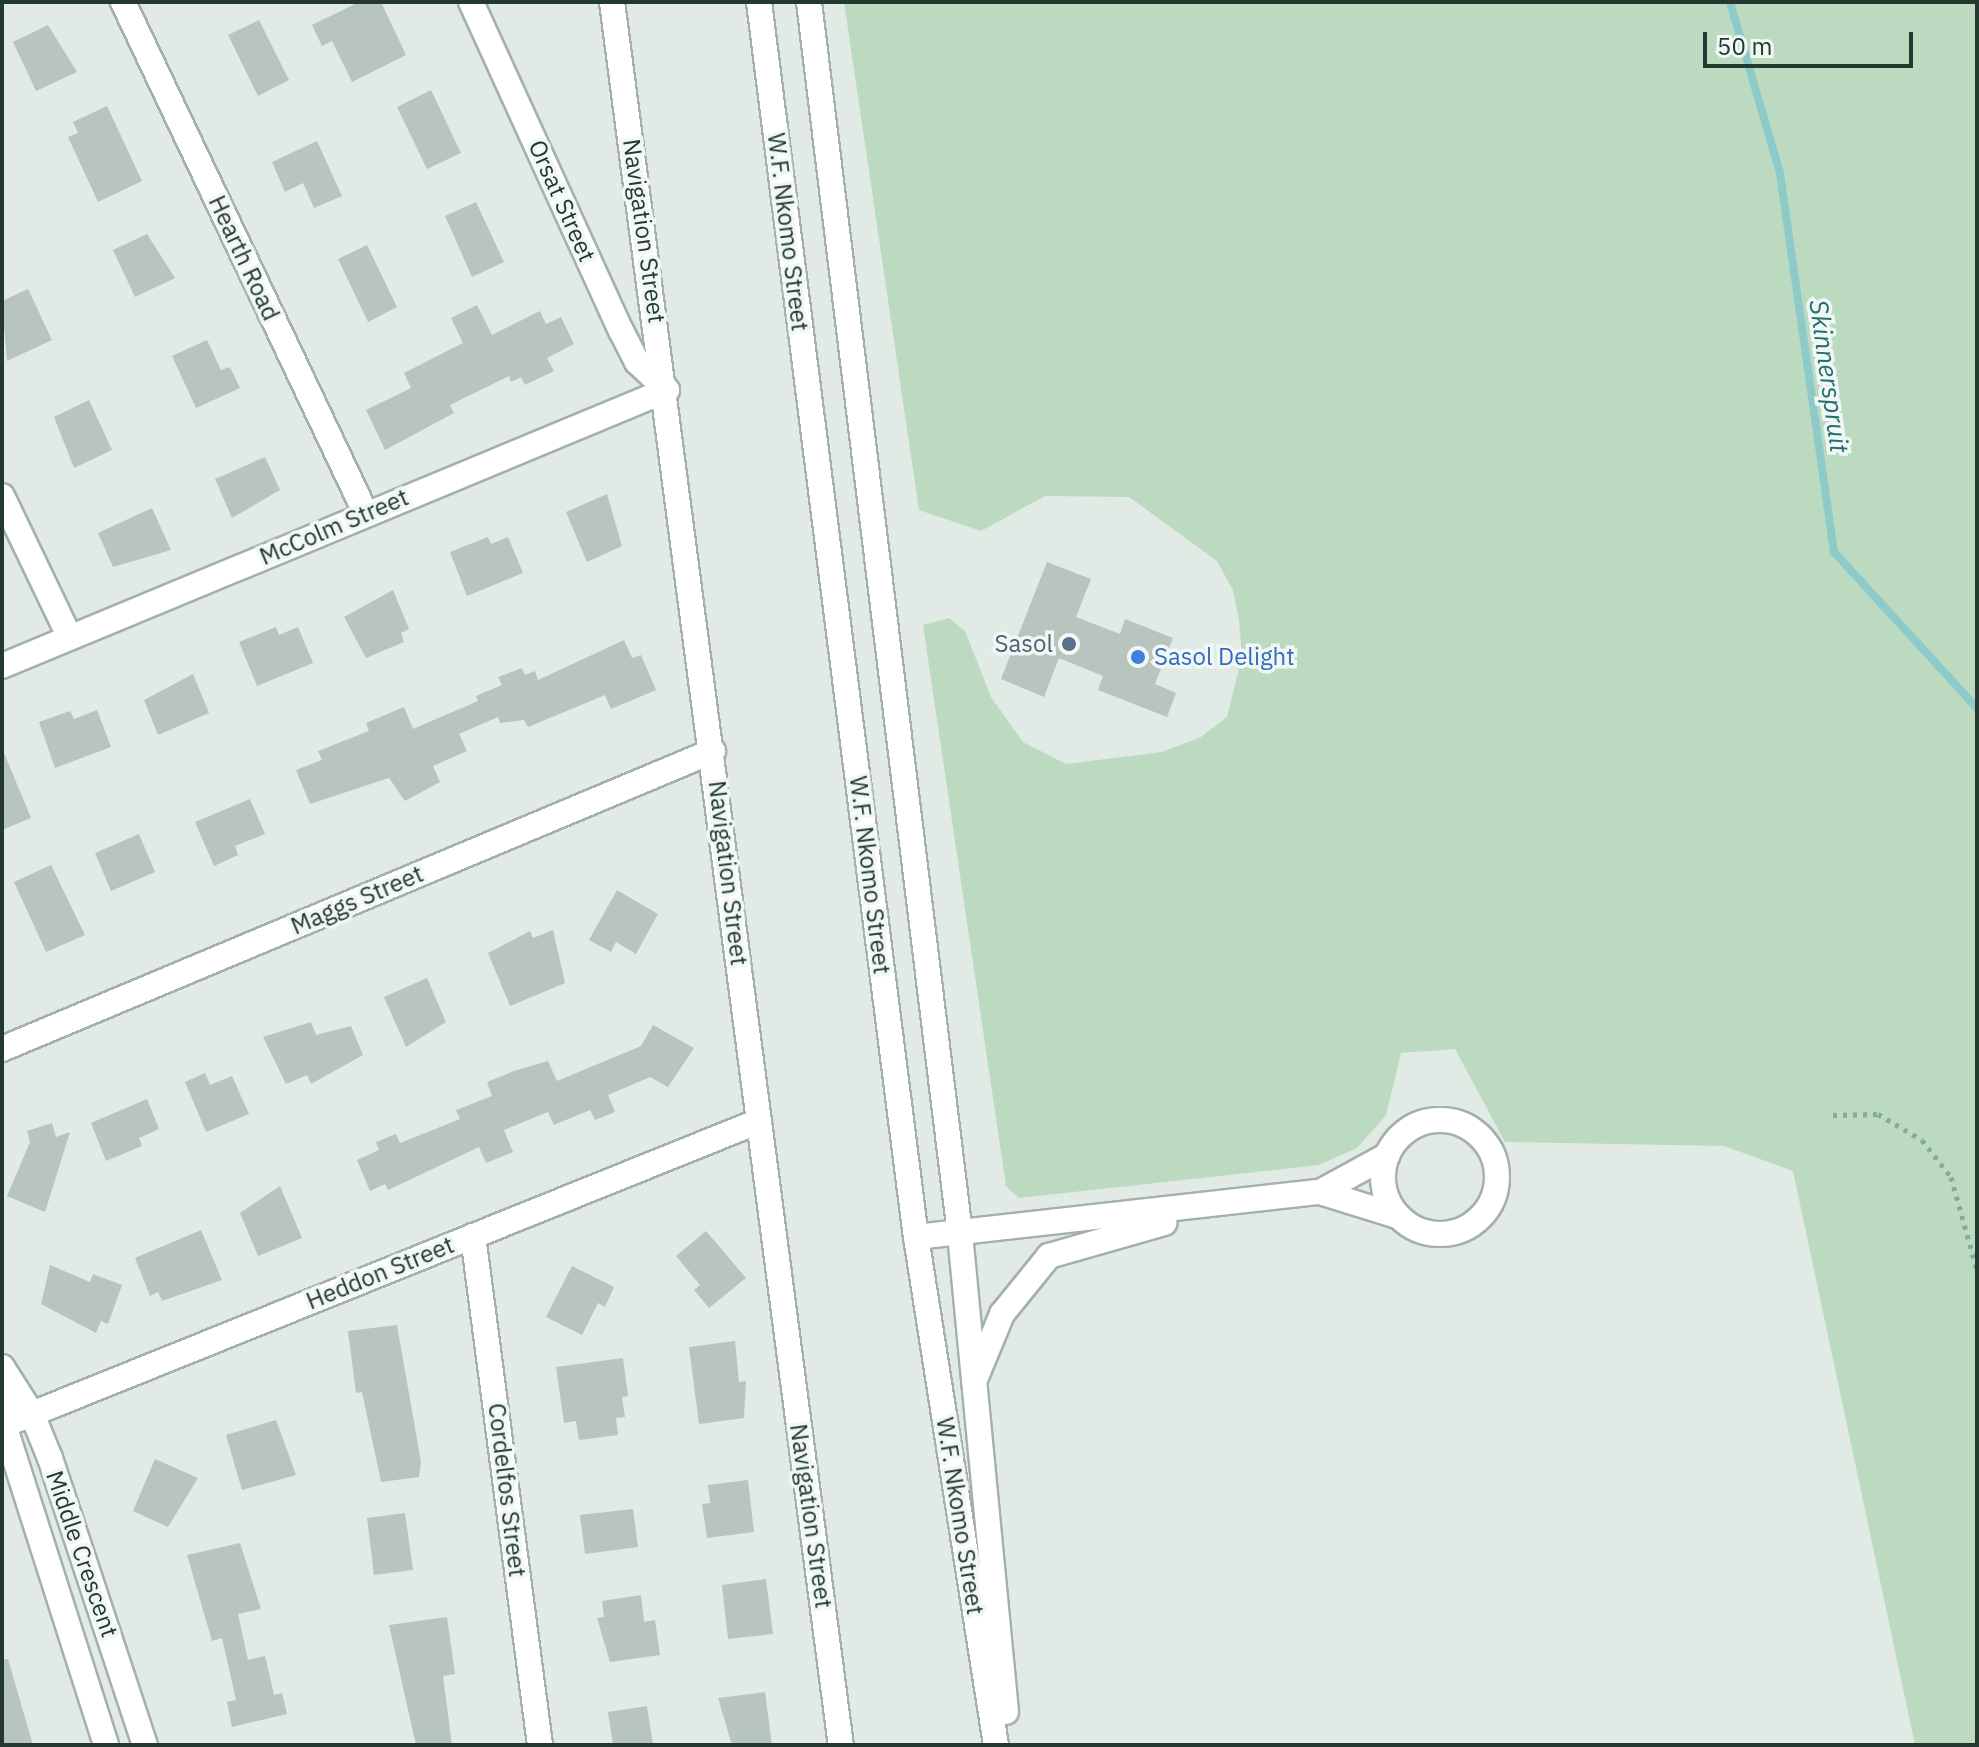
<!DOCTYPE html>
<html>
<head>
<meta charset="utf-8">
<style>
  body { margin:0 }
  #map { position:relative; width:1979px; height:1747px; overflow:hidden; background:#e1eae5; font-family:"IBM Plex Sans",sans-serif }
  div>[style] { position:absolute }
  .green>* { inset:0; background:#bcdac0 }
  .stream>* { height:8px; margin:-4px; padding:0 4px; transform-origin:4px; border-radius:4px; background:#8ecaca }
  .building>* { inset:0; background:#b7c5be }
  .path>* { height:5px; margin-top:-2.5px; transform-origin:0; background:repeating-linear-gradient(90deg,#85ab99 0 4px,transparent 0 10px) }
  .roads { filter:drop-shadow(2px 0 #a4b1ab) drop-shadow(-2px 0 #a4b1ab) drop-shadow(0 2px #a4b1ab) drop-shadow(0 -2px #a4b1ab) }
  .minor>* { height:24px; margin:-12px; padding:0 12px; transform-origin:12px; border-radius:12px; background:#fff }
  .minor>.ring { margin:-12px; padding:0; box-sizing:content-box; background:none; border:24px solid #fff; border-radius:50% }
  .secondary>* { height:24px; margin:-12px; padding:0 12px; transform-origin:12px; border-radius:12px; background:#fff }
  .dots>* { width:22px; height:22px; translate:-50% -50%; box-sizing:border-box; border:4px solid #f1f7f4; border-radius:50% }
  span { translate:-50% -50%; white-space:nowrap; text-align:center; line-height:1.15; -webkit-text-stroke:7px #f1f7f4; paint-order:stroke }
  .street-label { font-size:24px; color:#233930 }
  .service-label { font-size:24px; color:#4e5e75 }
  .right { translate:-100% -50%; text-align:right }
  .shop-label { font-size:24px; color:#366cbe }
  .left { translate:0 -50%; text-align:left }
  .water-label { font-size:26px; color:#236e6f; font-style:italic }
  .frame { position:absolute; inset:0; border:4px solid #233930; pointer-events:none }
  .scale { position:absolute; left:1703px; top:32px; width:210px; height:36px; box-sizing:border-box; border:4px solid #233930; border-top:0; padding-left:10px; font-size:24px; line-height:28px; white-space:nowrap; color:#233930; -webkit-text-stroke:6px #f1f7f4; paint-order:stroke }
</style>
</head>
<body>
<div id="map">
  <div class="green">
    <div style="clip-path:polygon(844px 2px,1977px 2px,1977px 1745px,1915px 1745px,1793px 1171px,1724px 1146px,1505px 1142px,1455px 1049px,1401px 1053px,1386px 1115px,1357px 1148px,1319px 1165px,1019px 1198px,1006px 1186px,923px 625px,949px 618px,965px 631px,991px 697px,1023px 742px,1066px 764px,1162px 752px,1201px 737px,1227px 717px,1242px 656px,1239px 620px,1233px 590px,1217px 561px,1129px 497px,1045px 496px,981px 531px,919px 510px)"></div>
  </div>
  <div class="stream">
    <div style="left:1730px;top:2px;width:178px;rotate:73.7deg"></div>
    <div style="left:1780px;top:173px;width:383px;rotate:81.9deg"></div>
    <div style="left:1834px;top:552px;width:212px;rotate:47.5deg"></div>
  </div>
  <div class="building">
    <div style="clip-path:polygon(359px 2px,381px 2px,406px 55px,352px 82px,332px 41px,322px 46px,312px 25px)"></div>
    <div style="clip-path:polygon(259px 20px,289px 80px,258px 96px,228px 35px)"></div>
    <div style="clip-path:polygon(48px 25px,77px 72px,36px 91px,13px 42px)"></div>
    <div style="clip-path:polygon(431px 90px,461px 153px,427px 169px,397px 107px)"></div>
    <div style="clip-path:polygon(107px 106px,142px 181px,98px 202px,68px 137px,78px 133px,73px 122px)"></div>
    <div style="clip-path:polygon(317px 141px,342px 196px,314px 208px,303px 183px,285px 192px,272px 162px)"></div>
    <div style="clip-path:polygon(476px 202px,504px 262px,472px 277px,445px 216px)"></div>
    <div style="clip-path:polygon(147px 234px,175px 278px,135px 297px,113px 250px)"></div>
    <div style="clip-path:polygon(367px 245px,397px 307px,368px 322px,338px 259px)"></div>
    <div style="clip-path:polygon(28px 289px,52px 340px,7px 361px,2px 301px)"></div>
    <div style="clip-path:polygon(477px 305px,492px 335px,540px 311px,546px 324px,561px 317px,574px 344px,547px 358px,554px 371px,525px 385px,521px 377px,511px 382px,509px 376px,450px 405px,454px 413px,385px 450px,366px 410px,411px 388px,404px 373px,463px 343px,451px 318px)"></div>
    <div style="clip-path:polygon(207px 340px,221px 370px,230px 367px,240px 388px,196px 408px,172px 356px)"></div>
    <div style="clip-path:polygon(89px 400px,112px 450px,74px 468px,54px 417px)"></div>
    <div style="clip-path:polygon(265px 457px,280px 490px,232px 518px,215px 479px)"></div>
    <div style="clip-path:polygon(607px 494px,622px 546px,587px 562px,566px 512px)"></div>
    <div style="clip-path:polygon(152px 508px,171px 550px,113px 567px,98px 533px)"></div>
    <div style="clip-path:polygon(488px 537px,491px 544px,508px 537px,523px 573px,467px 596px,450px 552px)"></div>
    <div style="clip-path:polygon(1047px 562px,1091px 579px,1076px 617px,1120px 634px,1125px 619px,1173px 638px,1155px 684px,1176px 693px,1167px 717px,1098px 690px,1103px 676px,1059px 658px,1044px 697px,1001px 679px)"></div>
    <div style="clip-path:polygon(393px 590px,409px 629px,401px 633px,404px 642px,366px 658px,344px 617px)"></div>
    <div style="clip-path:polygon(276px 627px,279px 635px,298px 627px,313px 663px,257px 686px,239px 642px)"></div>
    <div style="clip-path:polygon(624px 640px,632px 658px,641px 655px,656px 690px,611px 709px,605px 695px,528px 727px,524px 720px,500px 723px,498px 717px,459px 734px,467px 751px,433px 766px,440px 782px,405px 801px,389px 778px,310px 804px,296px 770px,322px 760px,318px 751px,369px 731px,366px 723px,404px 707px,413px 729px,478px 701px,476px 696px,502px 685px,498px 677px,522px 668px,525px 675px,535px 671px,538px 680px)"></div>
    <div style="clip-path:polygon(193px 674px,209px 713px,158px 735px,144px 700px)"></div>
    <div style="clip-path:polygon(97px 710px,111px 747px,55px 768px,39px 722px,70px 711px,74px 719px)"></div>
    <div style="clip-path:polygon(2px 748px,31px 818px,2px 830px)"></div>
    <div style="clip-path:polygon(250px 799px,265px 834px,235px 846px,238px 855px,214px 866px,195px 822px)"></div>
    <div style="clip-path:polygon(139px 834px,155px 872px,111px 891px,95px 853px)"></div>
    <div style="clip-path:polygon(51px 865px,85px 935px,46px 952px,14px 882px)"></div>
    <div style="clip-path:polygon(617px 890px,658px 914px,636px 954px,616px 942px,611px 952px,589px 940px)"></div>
    <div style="clip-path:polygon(553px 930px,565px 983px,510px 1006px,488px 953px,530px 931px,533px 938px)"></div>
    <div style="clip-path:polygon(427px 978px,446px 1022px,406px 1047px,384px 997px)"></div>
    <div style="clip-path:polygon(311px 1022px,316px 1035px,351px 1026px,363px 1055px,311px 1084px,307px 1075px,286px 1084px,263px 1037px)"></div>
    <div style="clip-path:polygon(653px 1025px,694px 1048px,668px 1087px,650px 1077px,608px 1095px,615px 1112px,595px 1120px,590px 1110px,554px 1125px,548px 1112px,504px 1130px,513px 1152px,486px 1163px,479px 1147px,388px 1190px,385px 1184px,370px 1191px,357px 1160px,379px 1150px,376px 1142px,396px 1134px,400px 1143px,460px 1119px,456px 1110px,492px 1096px,487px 1082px,514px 1071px,548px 1061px,557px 1081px,641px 1046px)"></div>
    <div style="clip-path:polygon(205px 1073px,210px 1085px,232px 1076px,249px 1114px,206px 1132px,185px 1082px)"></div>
    <div style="clip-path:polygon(147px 1099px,159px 1129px,139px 1138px,142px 1146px,106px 1161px,91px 1123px)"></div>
    <div style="clip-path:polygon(52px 1123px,56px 1137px,70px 1132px,45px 1212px,7px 1196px,30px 1142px,27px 1131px)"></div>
    <div style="clip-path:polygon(280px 1186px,302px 1238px,258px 1256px,240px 1213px)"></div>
    <div style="clip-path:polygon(201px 1230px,222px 1280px,162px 1301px,158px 1292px,150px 1296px,135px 1258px)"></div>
    <div style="clip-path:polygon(706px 1231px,746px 1278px,709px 1308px,694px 1290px,700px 1285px,676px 1256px)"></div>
    <div style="clip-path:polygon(50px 1265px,90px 1282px,93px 1274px,122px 1285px,108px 1324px,101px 1321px,96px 1333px,41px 1304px)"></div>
    <div style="clip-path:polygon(572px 1266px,614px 1287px,605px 1307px,598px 1303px,582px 1335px,546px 1317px)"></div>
    <div style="clip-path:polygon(397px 1325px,421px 1462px,419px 1477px,381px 1482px,362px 1392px,356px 1393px,348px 1331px)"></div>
    <div style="clip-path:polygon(735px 1341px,739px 1382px,746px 1381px,744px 1418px,699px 1424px,689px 1347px)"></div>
    <div style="clip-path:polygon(623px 1358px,628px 1396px,622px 1397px,625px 1417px,616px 1418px,618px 1435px,579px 1440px,576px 1421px,564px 1423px,556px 1367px)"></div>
    <div style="clip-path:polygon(276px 1420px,296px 1475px,242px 1490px,226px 1435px)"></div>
    <div style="clip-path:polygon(155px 1459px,198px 1478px,168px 1527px,133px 1511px)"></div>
    <div style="clip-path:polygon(748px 1480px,754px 1532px,707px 1538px,702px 1504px,710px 1503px,708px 1485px)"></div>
    <div style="clip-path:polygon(633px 1509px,638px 1547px,585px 1554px,580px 1515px)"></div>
    <div style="clip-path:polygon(405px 1513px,413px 1570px,374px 1575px,367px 1518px)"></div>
    <div style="clip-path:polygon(240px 1543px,261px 1609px,238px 1614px,248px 1660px,265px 1656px,274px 1695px,282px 1693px,287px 1714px,232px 1727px,227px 1702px,236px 1700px,222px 1638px,212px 1641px,187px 1555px)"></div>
    <div style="clip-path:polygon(766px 1579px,773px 1634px,728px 1639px,722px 1585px)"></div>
    <div style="clip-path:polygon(641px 1595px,644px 1622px,655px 1620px,660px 1655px,610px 1662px,597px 1618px,604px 1617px,602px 1601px)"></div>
    <div style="clip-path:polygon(447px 1617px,455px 1674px,443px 1676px,452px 1745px,416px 1745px,389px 1625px)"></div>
    <div style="clip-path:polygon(8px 1659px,33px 1745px,2px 1745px,2px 1660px)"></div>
    <div style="clip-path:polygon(765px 1692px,772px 1745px,732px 1745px,718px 1698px)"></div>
    <div style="clip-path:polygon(647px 1706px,653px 1745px,613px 1745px,608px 1712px)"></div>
  </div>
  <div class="path">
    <div style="left:1833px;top:1115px;width:45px;rotate:-1.3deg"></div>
    <div style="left:1878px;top:1114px;width:51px;rotate:30.6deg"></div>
    <div style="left:1922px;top:1140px;width:47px;rotate:51.9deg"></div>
    <div style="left:1951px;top:1177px;width:97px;rotate:74.4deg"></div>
  </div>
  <div class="roads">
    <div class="minor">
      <div style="left:123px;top:2px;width:567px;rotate:64.61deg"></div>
      <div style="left:612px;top:2px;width:1758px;rotate:82.52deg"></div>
      <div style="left:2px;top:496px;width:157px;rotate:64.4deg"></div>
      <div style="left:2px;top:666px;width:720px;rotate:-22.54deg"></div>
      <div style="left:667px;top:390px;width:41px;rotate:-137deg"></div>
      <div style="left:637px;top:362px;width:35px;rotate:-117deg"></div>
      <div style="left:621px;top:331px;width:362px;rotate:-114.5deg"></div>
      <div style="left:2px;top:1049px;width:771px;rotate:-22.74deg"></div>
      <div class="ring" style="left:1383px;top:1120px;width:90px;height:90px"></div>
      <div style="left:1320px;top:1192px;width:77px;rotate:-28.6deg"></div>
      <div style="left:473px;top:1236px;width:513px;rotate:82.5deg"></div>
      <div style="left:916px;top:1237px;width:406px;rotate:-6.4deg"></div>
      <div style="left:1320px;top:1192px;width:81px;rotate:17.3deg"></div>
      <div style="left:2px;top:1367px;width:56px;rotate:57.4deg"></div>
      <div style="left:32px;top:1414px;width:48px;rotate:67.8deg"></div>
      <div style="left:50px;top:1458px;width:302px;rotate:71.7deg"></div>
      <div style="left:3px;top:1369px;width:56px;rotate:89deg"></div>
      <div style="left:4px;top:1425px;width:336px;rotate:72.3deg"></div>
      <div style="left:974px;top:1382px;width:74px;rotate:-67.6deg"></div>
      <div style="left:1002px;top:1314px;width:75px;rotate:-51deg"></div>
      <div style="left:1049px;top:1256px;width:120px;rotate:-16deg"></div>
      <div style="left:2px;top:1426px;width:816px;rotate:-21.94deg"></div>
    </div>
    <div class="secondary">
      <div style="left:759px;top:2px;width:1245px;rotate:82.76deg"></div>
      <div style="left:916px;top:1237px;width:514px;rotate:81.05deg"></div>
      <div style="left:809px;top:2px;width:1241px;rotate:83.01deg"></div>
      <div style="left:960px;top:1234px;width:480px;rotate:84.5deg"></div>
    </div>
  </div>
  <div class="dots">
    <div style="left:1069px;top:644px;background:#5c6f8a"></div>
    <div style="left:1138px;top:657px;background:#3f7fe0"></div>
  </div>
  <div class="street-label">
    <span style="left:562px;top:201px;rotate:66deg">Orsat Street</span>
    <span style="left:644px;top:231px;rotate:82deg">Navigation Street</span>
    <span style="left:788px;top:232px;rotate:83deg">W.F. Nkomo Street</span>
    <span style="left:244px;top:258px;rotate:65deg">Hearth Road</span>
    <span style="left:334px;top:527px;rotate:-23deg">McColm Street</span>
    <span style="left:728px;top:873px;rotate:83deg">Navigation Street</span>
    <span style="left:870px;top:875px;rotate:83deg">W.F. Nkomo Street</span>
    <span style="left:357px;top:900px;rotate:-23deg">Maggs Street</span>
    <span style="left:380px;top:1273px;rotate:-22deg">Heddon Street</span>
    <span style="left:507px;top:1490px;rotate:83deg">Cordelfos Street</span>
    <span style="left:811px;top:1516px;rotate:82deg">Navigation Street</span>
    <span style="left:960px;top:1516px;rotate:81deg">W.F. Nkomo Street</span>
    <span style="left:82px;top:1554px;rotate:71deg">Middle Crescent</span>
  </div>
  <div class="service-label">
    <span class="right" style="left:1053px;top:644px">Sasol</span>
  </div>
  <div class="shop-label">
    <span class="left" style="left:1154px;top:657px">Sasol Delight</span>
  </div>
  <div class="water-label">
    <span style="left:1829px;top:376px;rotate:82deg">Skinnerspruit</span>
  </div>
  <div class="frame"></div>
  <div class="scale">50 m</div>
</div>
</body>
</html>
